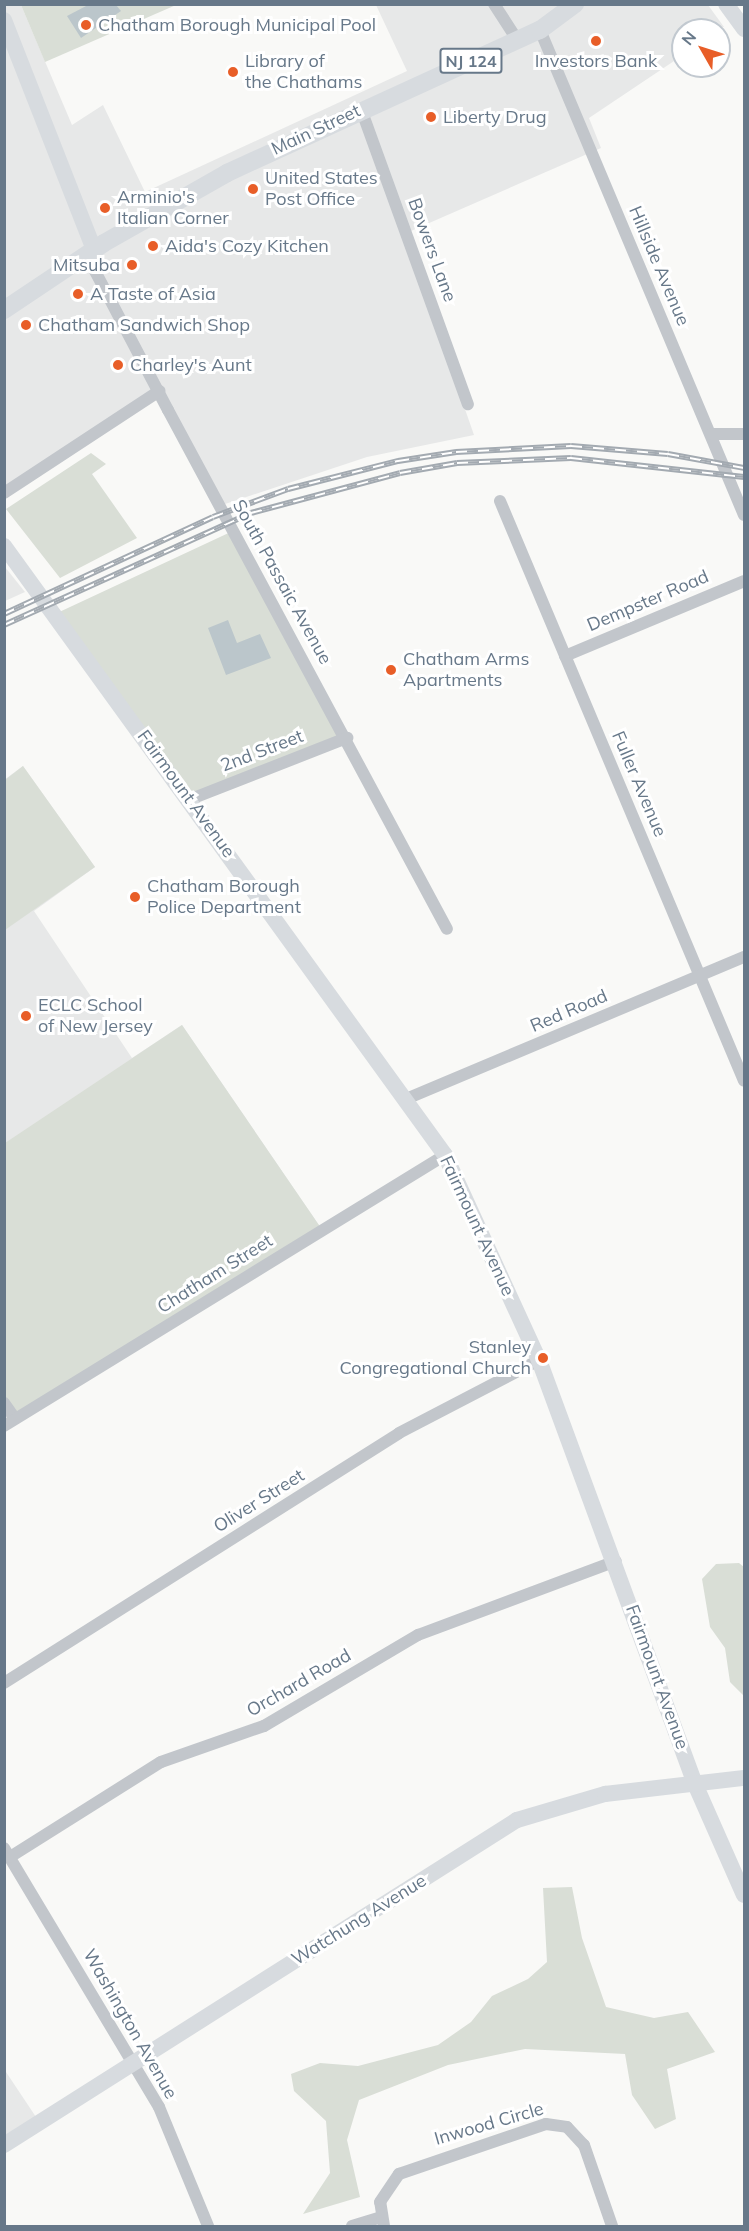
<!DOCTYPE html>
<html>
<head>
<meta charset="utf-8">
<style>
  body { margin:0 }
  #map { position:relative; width:749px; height:2231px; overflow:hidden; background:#f9f9f7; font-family:Mulish,sans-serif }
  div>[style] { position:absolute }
  .built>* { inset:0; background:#e7e8e8 }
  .green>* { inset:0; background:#d9ded6 }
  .water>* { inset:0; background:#bbc6cb }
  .street>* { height:12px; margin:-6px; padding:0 6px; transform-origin:6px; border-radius:6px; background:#c2c6cb }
  .secondary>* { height:16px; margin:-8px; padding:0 8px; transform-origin:8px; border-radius:8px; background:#d7dbdf }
  .primary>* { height:18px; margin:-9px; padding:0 9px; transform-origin:9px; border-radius:9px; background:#d7dbdf }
  .rail>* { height:6px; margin-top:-3px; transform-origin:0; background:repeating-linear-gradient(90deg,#fff 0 11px,#a3aab1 0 22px); box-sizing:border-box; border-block:2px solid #a3aab1 }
  .dots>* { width:16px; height:16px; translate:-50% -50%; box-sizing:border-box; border:3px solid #fff; border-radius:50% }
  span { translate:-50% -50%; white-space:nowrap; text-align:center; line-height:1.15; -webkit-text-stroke:6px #fff; paint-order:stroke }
  .shield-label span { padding:2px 4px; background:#fff; border:2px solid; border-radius:4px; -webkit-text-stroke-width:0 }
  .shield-label { font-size:16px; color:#677889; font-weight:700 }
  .poi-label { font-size:18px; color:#677889 }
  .left { translate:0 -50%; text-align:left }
  .right { translate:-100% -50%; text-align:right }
  .street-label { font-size:18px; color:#677889 }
  .frame { position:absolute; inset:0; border:6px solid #677889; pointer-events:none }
  .north { position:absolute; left:671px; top:18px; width:60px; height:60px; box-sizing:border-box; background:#fff; border:2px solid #c2c9d0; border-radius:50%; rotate:309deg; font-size:16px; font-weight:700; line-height:24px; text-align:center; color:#677889 }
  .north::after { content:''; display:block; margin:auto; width:21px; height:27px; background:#e85e28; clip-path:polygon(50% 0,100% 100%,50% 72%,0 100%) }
</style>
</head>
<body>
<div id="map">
  <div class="built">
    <div style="clip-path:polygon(5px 5px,21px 5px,72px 125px,103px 105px,145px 192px,407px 71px,376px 5px,708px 5px,724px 27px,683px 30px,683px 55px,589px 118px,601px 148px,404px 234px,474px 435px,367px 457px,219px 506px,158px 392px,5px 493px)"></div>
    <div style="clip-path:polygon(5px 567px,25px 592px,5px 601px,4px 601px)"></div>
    <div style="clip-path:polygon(23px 766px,95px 867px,34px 911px,132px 1058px,182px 1025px,323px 1231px,5px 1403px,4px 780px)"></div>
    <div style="clip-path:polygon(4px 2069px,40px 2123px,4px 2145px)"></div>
  </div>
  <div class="green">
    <div style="clip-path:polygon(21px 5px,176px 5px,45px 62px)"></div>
    <div style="clip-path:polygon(91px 453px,106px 464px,92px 474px,137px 538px,60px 578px,6px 509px)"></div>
    <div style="clip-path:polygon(235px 530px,348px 738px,190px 798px,55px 614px)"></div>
    <div style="clip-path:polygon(23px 766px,95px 867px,5px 930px,5px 780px)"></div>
    <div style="clip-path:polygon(182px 1025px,323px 1231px,14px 1417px,5px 1403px,5px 1143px)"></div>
    <div style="clip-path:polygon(739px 1563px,744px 1567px,744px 1696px,730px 1682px,725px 1648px,710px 1627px,702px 1579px,716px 1564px)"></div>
    <div style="clip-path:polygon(572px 1887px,582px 1938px,606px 2007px,654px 2018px,688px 2012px,715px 2052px,667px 2069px,676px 2119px,655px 2129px,632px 2095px,625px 2054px,525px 2049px,448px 2065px,359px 2100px,347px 2140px,360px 2197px,303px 2214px,330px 2173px,326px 2121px,294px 2091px,291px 2074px,320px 2063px,358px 2066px,438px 2045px,471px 2022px,492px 1996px,528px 1979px,547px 1962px,543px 1888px)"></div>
  </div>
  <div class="water">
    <div style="clip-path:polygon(88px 5px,116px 5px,121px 11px,81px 38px,67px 16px)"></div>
    <div style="clip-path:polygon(228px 620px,237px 643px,260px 634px,271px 658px,226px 675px,208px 628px)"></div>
  </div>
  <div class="street">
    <div style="left:494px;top:4px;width:44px;rotate:57deg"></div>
    <div style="left:540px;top:30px;width:526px;rotate:67.19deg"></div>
    <div style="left:361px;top:109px;width:314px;rotate:70.1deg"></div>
    <div style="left:94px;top:250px;width:21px;rotate:87deg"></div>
    <div style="left:95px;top:271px;width:157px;rotate:62.3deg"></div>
    <div style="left:168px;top:410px;width:589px;rotate:61.74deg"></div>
    <div style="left:711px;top:434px;width:33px"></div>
    <div style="left:4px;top:493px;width:186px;rotate:-33.3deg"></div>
    <div style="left:500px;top:501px;width:629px;rotate:67.18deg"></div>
    <div style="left:565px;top:656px;width:194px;rotate:-22.7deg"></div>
    <div style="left:191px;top:799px;width:168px;rotate:-21.4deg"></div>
    <div style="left:406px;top:1099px;width:367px;rotate:-22.8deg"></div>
    <div style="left:4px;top:1403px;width:19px;rotate:55deg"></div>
    <div style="left:4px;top:1426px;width:518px;rotate:-31.57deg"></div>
    <div style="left:4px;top:1683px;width:467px;rotate:-32.3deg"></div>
    <div style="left:399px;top:1433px;width:158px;rotate:-27.5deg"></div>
    <div style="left:4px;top:1848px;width:302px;rotate:59.1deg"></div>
    <div style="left:159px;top:2107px;width:129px;rotate:67.6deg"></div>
    <div style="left:10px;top:1857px;width:178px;rotate:-32.2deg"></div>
    <div style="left:161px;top:1762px;width:109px;rotate:-19.3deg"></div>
    <div style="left:264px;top:1726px;width:179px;rotate:-30.6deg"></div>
    <div style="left:418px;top:1635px;width:211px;rotate:-20.5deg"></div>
    <div style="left:352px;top:2226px;width:30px;rotate:-17deg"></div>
    <div style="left:384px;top:2226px;width:24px;rotate:-99deg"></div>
    <div style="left:380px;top:2202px;width:34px;rotate:-56deg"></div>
    <div style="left:399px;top:2174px;width:155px;rotate:-18.8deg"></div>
    <div style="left:546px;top:2124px;width:21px;rotate:8deg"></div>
    <div style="left:567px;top:2127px;width:25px;rotate:47deg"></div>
    <div style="left:584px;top:2145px;width:86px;rotate:70.9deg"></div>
  </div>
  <div class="secondary">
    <div style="left:726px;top:4px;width:31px;rotate:54deg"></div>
    <div style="left:4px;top:20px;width:247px;rotate:68.6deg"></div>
    <div style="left:4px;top:546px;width:752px;rotate:54.09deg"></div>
    <div style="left:445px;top:1155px;width:226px;rotate:65.4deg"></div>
    <div style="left:539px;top:1360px;width:452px;rotate:69.8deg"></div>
    <div style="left:695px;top:1784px;width:121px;rotate:66.2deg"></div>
    <div style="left:4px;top:2145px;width:607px;rotate:-32.36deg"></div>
    <div style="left:517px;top:1820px;width:92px;rotate:-16.5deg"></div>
    <div style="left:605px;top:1794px;width:140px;rotate:-6.6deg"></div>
  </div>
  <div class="primary">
    <div style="left:4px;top:310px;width:120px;rotate:-33.8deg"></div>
    <div style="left:104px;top:243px;width:142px;rotate:-29.6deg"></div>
    <div style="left:227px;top:173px;width:344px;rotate:-24.6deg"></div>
    <div style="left:540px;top:30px;width:44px;rotate:-36.6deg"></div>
  </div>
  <div class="rail">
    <div style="left:4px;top:614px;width:230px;rotate:-24.9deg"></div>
    <div style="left:213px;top:517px;width:80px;rotate:-20.5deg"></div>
    <div style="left:288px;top:489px;width:114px;rotate:-14.3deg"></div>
    <div style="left:398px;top:461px;width:59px;rotate:-8.8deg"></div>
    <div style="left:456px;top:452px;width:115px;rotate:-3deg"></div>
    <div style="left:571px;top:446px;width:97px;rotate:4.7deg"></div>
    <div style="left:668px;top:454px;width:77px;rotate:10.4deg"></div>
    <div style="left:4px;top:625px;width:271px;rotate:-24.4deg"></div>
    <div style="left:251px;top:513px;width:154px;rotate:-15deg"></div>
    <div style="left:400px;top:473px;width:58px;rotate:-10deg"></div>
    <div style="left:457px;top:463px;width:114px;rotate:-2.5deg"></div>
    <div style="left:571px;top:458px;width:174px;rotate:6.3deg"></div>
  </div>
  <div class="dots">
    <div style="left:86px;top:25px;background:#e85e28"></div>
    <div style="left:596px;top:41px;background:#e85e28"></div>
    <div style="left:233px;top:72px;background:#e85e28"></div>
    <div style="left:431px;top:117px;background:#e85e28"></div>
    <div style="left:253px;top:189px;background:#e85e28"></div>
    <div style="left:105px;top:208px;background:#e85e28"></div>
    <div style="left:153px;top:246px;background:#e85e28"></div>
    <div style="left:132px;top:265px;background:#e85e28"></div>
    <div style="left:78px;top:294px;background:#e85e28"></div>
    <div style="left:26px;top:325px;background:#e85e28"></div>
    <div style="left:118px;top:365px;background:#e85e28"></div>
    <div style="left:391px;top:670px;background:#e85e28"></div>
    <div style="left:135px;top:897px;background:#e85e28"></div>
    <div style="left:26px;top:1016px;background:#e85e28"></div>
    <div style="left:543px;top:1358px;background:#e85e28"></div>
  </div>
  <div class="shield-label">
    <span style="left:471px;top:61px">NJ 124</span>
  </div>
  <div class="poi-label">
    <span class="left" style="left:98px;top:25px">Chatham Borough Municipal Pool</span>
    <span style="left:596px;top:61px">Investors Bank</span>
    <span class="left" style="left:245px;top:72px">Library of<br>the Chathams</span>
    <span class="left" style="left:443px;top:117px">Liberty Drug</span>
    <span class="left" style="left:265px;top:189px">United States<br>Post Office</span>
    <span class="left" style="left:117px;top:208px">Arminio's<br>Italian Corner</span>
    <span class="left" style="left:165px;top:246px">Aida's Cozy Kitchen</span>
    <span class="right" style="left:120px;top:265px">Mitsuba</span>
    <span class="left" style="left:90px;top:294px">A Taste of Asia</span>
    <span class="left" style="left:38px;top:325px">Chatham Sandwich Shop</span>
    <span class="left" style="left:130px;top:365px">Charley's Aunt</span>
    <span class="left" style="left:403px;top:670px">Chatham Arms<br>Apartments</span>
    <span class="left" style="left:147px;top:897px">Chatham Borough<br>Police Department</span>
    <span class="left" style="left:38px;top:1016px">ECLC School<br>of New Jersey</span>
    <span class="right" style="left:531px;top:1358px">Stanley<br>Congregational Church</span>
  </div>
  <div class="street-label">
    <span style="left:316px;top:130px;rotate:-25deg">Main Street</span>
    <span style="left:432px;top:250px;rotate:70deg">Bowers Lane</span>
    <span style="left:659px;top:266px;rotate:67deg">Hillside Avenue</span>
    <span style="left:282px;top:582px;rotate:61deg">South Passaic Avenue</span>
    <span style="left:648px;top:601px;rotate:-23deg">Dempster Road</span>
    <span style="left:262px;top:751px;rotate:-21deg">2nd Street</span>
    <span style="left:639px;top:784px;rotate:67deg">Fuller Avenue</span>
    <span style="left:186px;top:794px;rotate:54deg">Fairmount Avenue</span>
    <span style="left:569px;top:1011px;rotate:-23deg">Red Road</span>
    <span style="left:477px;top:1226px;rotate:65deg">Fairmount Avenue</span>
    <span style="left:215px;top:1274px;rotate:-32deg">Chatham Street</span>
    <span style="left:259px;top:1501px;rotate:-32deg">Oliver Street</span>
    <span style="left:657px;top:1677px;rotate:70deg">Fairmount Avenue</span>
    <span style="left:299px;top:1683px;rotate:-30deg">Orchard Road</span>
    <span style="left:359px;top:1920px;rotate:-32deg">Watchung Avenue</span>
    <span style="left:130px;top:2024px;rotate:60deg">Washington Avenue</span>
    <span style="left:489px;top:2124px;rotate:-16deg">Inwood Circle</span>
  </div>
  <div class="frame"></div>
  <div class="north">N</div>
</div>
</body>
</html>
